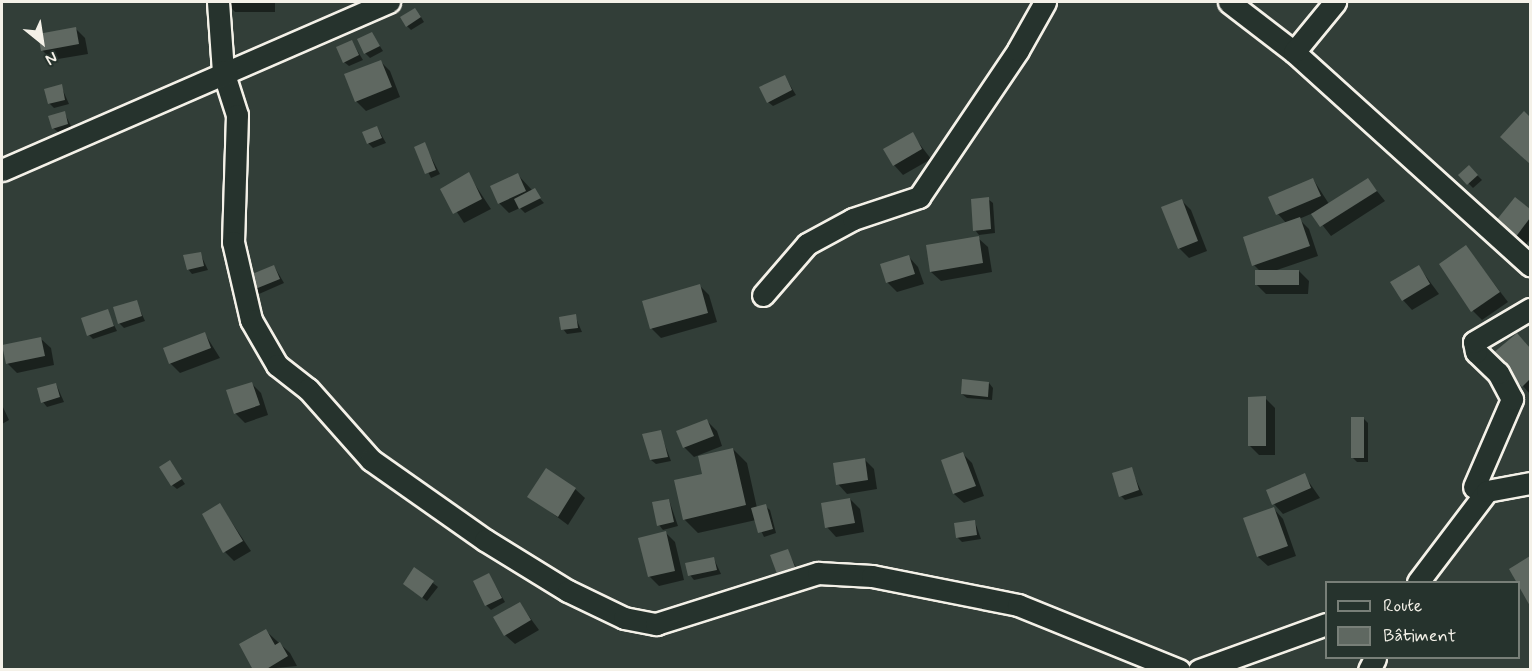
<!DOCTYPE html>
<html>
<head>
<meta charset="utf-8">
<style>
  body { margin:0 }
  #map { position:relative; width:1532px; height:671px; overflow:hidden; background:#323e38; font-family:Mynerve,sans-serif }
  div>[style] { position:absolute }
  .shadow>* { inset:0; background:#0007 }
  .building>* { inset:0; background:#5f6861 }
  .roads { filter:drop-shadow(2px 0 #f4f1e8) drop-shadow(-2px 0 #f4f1e8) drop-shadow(0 2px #f4f1e8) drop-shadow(0 -2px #f4f1e8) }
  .street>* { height:21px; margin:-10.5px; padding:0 10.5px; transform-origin:10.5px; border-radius:10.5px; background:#26332d }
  span { translate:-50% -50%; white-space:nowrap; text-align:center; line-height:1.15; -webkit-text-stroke:5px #26332d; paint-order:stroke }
  .frame { position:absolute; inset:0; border:3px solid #f4f1e8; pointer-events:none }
  .legend { position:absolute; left:1325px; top:581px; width:195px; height:78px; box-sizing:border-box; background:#26332d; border:2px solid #787f78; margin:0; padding:8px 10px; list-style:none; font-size:18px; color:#f4f1e8 }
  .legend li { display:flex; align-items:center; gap:12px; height:30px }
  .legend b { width:30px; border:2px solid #787f78 }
  .north { position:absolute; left:12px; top:12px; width:60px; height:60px; -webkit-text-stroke:4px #26332d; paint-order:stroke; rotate:150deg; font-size:16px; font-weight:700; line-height:24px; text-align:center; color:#f4f1e8 }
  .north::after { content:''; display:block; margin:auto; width:21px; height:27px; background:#f4f1e8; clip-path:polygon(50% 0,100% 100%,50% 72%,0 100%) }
</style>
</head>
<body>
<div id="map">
  <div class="shadow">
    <div style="clip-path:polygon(226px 2px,275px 2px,275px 12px,235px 12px)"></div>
    <div style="clip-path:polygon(419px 14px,424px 22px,411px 30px,407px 26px)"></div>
    <div style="clip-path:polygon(75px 28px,85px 38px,88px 54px,52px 60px,42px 50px)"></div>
    <div style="clip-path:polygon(372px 34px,383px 51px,370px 58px,365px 53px)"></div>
    <div style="clip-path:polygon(352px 42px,363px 60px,349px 66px,344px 62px)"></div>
    <div style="clip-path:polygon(380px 61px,390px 71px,400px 97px,366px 111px,356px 101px)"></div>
    <div style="clip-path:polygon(785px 77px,796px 95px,773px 106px,768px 102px)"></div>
    <div style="clip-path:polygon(61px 86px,69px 104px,54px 108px,49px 103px)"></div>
    <div style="clip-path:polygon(64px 112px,72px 128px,58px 132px,53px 128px)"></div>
    <div style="clip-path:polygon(1524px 113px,1530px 119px,1530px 163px,1512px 147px)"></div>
    <div style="clip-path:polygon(377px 127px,386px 143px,373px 148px,368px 143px)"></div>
    <div style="clip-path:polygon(912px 134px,931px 159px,903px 175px,894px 165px)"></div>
    <div style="clip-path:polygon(424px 144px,440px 174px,431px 178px,416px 147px)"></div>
    <div style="clip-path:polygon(1469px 167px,1482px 180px,1473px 188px,1460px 175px)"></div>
    <div style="clip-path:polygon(468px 174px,491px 209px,464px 223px,442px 189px)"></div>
    <div style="clip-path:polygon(518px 175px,544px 203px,525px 213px,520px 208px,509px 213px,499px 203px)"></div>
    <div style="clip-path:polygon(1313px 179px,1329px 204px,1368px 180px,1385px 201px,1331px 236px,1313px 213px,1299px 219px,1309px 229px,1318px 256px,1274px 271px,1299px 271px,1309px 281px,1308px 294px,1266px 294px,1256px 284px,1260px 271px,1254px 265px,1287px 224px,1278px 214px)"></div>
    <div style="clip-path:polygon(988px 199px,993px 203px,995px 233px,979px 235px,975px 230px)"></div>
    <div style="clip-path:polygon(1515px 199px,1530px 211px,1530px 239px,1525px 246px,1507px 231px)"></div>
    <div style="clip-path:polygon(1181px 200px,1191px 210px,1207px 251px,1189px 258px,1179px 248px)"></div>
    <div style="clip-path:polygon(978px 238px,988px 247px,992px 272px,941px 281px,931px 272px,927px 247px)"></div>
    <div style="clip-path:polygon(1466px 247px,1508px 302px,1482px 320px,1473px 311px)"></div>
    <div style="clip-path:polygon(200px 253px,208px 270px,192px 274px,188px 269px)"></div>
    <div style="clip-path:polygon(909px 257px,918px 267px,924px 284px,897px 292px,887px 282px)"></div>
    <div style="clip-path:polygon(274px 266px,284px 283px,259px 294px,254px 289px)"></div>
    <div style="clip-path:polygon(1419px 267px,1439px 294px,1412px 310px,1403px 300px)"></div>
    <div style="clip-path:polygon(700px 286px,709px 295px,717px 322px,661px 338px,652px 329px,644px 302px)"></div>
    <div style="clip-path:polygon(136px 301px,145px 321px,124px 328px,119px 323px)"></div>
    <div style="clip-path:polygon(107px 311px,117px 331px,93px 339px,89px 335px)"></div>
    <div style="clip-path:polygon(575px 316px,582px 332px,567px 334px,563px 329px)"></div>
    <div style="clip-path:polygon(205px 334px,220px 358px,180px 373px,170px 363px)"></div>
    <div style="clip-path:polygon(41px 339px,51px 348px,54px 365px,17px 373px,7px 363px)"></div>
    <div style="clip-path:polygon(1526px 344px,1530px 349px,1530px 394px,1523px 386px)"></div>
    <div style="clip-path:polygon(251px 383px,261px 393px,268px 415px,245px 423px,235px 413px)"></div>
    <div style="clip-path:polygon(989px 383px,993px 388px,992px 400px,967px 398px,962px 394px)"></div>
    <div style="clip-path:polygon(56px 384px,64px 402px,47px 407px,43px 402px)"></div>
    <div style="clip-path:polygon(1265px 398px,1275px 408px,1275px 455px,1259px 455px,1250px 446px)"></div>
    <div style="clip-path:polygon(2px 405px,9px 420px,2px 424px)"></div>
    <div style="clip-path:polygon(1364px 419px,1368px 423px,1368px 462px,1357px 462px,1353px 458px)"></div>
    <div style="clip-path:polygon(707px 421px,717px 431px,722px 446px,694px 457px,684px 447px)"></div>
    <div style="clip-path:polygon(660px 432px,671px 461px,656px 464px,651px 460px)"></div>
    <div style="clip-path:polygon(733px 449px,747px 463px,757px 508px,765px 506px,770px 510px,776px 533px,764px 537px,756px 520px,698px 533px,684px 519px,704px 475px)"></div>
    <div style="clip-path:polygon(963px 454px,972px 463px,984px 496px,964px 503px,954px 494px)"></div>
    <div style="clip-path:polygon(864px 459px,874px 469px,877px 489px,847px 494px,838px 484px)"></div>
    <div style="clip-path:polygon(170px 462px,185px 484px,177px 489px,172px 485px)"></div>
    <div style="clip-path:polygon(1131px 469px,1143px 495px,1125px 500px,1121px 496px)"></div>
    <div style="clip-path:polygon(1304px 475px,1320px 498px,1283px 514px,1274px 504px)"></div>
    <div style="clip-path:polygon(575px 489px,585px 498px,568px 525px,529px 496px)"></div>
    <div style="clip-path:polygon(850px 499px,860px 509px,864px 532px,836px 537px,827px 527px)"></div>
    <div style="clip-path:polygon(669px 500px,678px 526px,663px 530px,659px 525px)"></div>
    <div style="clip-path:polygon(220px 505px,251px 551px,234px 561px,225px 552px)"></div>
    <div style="clip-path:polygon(1274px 509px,1283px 519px,1296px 556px,1268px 566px,1258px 557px,1245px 519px)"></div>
    <div style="clip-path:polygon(975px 522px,981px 539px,962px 542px,957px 537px)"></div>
    <div style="clip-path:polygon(666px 533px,675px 542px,684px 580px,659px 586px,649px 576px)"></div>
    <div style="clip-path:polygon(787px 550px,798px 571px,783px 577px,778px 573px)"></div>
    <div style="clip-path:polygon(1530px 558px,1530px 603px,1511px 570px)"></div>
    <div style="clip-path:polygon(714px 559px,721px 574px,694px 580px,690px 575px)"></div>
    <div style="clip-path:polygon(415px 569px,438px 587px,427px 601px,409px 588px)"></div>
    <div style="clip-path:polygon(489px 575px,505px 602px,491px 610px,486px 605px)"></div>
    <div style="clip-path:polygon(520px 604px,539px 630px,515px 644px,505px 635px)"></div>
    <div style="clip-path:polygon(266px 631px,290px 653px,297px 666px,255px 670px)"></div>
  </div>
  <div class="building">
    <div style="clip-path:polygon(415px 8px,421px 17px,406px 27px,400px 17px)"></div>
    <div style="clip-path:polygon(76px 27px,79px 44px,41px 51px,38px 34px)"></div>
    <div style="clip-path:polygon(372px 32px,380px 46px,364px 54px,357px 39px)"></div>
    <div style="clip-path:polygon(352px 40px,359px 55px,343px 63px,336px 47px)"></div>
    <div style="clip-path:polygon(381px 60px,392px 87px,355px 102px,344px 74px)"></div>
    <div style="clip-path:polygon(785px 75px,792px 90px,767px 103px,759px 87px)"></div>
    <div style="clip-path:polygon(62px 84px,65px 100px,48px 104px,44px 89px)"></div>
    <div style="clip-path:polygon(65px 111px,68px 124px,52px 129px,48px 116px)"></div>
    <div style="clip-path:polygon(1524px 111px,1530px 117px,1530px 164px,1500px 137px)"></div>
    <div style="clip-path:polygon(377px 126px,382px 138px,367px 144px,362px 132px)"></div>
    <div style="clip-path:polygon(913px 132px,922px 149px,893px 166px,883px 149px)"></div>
    <div style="clip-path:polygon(425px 142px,436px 170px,425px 174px,414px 147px)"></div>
    <div style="clip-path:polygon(1469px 165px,1478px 175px,1467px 185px,1458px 175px)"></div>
    <div style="clip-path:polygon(469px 172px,482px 199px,453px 214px,440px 189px)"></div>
    <div style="clip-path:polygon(518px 173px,526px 191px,498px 204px,490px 186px)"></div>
    <div style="clip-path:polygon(1313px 178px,1321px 196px,1276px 215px,1268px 197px)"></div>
    <div style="clip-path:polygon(1368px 178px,1377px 191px,1320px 227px,1311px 214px)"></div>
    <div style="clip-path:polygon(535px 188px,541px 198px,519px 209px,514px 199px)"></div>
    <div style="clip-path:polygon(989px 197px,991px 229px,973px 231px,971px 199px)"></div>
    <div style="clip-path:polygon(1515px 197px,1530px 209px,1530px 218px,1515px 238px,1495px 222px)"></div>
    <div style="clip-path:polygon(1182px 199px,1198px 241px,1178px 249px,1161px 207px)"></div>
    <div style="clip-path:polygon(1300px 217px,1310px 246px,1252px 266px,1243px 237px)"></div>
    <div style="clip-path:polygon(979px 236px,983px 263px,930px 272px,926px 245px)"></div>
    <div style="clip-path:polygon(1466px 245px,1500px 292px,1471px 312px,1439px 264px)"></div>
    <div style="clip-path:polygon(201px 252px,204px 266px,187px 270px,183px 255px)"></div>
    <div style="clip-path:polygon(909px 255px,915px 274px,886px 283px,880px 264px)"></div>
    <div style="clip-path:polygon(274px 265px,280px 279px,253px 290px,247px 276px)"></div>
    <div style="clip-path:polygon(1419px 265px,1430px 284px,1402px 301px,1390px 282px)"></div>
    <div style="clip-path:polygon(1255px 270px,1299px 270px,1299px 285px,1255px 285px)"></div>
    <div style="clip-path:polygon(700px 284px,708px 313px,650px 329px,642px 301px)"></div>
    <div style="clip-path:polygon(137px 300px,142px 316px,118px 324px,113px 307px)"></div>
    <div style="clip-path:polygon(108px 309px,114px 326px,87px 336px,81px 318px)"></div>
    <div style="clip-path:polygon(576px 314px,578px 328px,561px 330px,559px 317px)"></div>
    <div style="clip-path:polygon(205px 332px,211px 348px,169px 364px,163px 348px)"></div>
    <div style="clip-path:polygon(1517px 333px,1530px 348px,1530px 379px,1522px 387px,1492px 354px)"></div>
    <div style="clip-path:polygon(41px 337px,45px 356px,6px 364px,2px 345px)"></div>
    <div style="clip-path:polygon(962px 379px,989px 382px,988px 397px,961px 394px)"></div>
    <div style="clip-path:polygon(252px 382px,260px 405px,234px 414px,226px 390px)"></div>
    <div style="clip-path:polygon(56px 383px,60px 397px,41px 403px,37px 388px)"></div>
    <div style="clip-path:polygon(1266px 396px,1266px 446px,1248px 446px,1248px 397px)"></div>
    <div style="clip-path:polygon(1351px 417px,1364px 417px,1364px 458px,1351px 458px)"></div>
    <div style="clip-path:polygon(707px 419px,714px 436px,683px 448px,676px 431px)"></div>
    <div style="clip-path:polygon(661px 430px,668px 457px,650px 460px,642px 434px)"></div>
    <div style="clip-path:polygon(733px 448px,746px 505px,683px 520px,674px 480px,702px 474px,698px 456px)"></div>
    <div style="clip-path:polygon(963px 452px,976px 486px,953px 494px,941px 460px)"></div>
    <div style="clip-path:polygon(865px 458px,868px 480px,836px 485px,833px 463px)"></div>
    <div style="clip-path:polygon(170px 460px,182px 479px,171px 486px,159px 467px)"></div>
    <div style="clip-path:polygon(1132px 467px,1139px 490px,1119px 497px,1112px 473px)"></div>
    <div style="clip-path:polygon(546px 468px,576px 488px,558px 517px,527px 497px)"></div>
    <div style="clip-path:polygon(1305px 473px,1311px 488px,1272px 505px,1266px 490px)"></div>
    <div style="clip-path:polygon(850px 498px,855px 523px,825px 528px,821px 503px)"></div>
    <div style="clip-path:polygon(669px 499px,674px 522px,657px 526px,652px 502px)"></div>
    <div style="clip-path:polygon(220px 503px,243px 541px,223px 553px,202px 514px)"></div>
    <div style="clip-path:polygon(766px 504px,773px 529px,758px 533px,751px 508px)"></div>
    <div style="clip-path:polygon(1274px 507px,1288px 546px,1257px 557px,1243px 518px)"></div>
    <div style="clip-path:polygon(975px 520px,977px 535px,956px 538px,954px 523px)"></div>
    <div style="clip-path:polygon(666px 531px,675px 571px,648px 577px,638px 538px)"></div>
    <div style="clip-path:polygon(788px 549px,795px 567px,777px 574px,770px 555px)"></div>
    <div style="clip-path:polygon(1530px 556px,1530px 606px,1509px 569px)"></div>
    <div style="clip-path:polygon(714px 557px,717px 570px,688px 576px,685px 563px)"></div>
    <div style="clip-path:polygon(414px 567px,434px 581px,422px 598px,403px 584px)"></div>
    <div style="clip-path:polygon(489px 573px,502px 598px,485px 606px,473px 581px)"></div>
    <div style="clip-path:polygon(520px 602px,531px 620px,504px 636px,493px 617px)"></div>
    <div style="clip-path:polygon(266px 629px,275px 645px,280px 642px,288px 656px,265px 670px,253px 670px,239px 644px)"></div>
  </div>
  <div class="roads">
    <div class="street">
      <div style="left:218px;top:2px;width:69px;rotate:85.9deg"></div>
      <div style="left:223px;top:71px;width:46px;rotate:72.3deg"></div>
      <div style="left:237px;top:115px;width:127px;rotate:91.8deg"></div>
      <div style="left:233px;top:242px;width:80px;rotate:77deg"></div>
      <div style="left:251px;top:320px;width:52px;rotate:60deg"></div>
      <div style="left:277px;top:365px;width:39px;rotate:38deg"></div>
      <div style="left:308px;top:389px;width:95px;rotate:48.4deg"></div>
      <div style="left:371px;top:460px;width:139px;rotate:35.1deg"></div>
      <div style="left:485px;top:540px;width:97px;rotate:31.6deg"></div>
      <div style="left:568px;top:591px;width:62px;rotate:25.7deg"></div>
      <div style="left:624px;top:618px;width:33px;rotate:11deg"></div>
      <div style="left:656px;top:624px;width:170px;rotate:-17.5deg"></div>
      <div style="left:818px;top:573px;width:54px;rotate:3.2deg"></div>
      <div style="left:872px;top:576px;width:149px;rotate:11.2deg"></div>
      <div style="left:1018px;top:605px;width:174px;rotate:22deg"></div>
      <div style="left:1229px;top:2px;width:82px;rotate:37.6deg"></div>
      <div style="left:1294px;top:52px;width:318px;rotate:42.1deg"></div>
      <div style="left:1294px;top:52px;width:65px;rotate:-50.6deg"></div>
      <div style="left:2px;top:170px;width:422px;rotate:-23.5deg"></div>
      <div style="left:763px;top:295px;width:67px;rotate:-49.2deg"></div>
      <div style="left:807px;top:244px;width:52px;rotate:-28.5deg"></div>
      <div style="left:853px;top:219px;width:70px;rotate:-18.4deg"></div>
      <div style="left:919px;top:197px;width:177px;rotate:-56deg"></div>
      <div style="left:1018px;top:50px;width:55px;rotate:-60.6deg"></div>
      <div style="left:1474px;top:487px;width:96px;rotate:-66.6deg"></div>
      <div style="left:1512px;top:399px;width:30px;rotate:-118deg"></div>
      <div style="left:1498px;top:373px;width:30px;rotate:-136deg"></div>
      <div style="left:1476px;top:352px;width:10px;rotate:-101deg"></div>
      <div style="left:1474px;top:342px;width:65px;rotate:-30.5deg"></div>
      <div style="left:1418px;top:582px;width:114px;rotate:-52.8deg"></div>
      <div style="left:1487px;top:491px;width:44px;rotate:-10.5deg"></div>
      <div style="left:1199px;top:670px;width:135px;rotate:-19.9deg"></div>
      <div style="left:1369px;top:670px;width:13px;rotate:-63deg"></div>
    </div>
  </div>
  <div class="frame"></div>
  <ul class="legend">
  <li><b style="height:8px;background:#26332d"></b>Route</li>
  <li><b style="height:16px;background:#5f6861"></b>Bâtiment</li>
  </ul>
  <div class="north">N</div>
</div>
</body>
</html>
